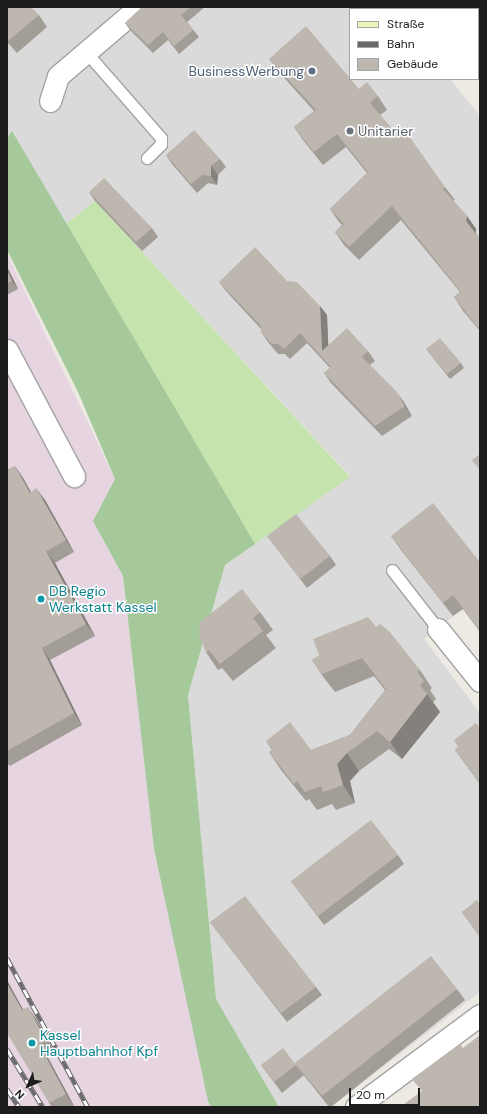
<!DOCTYPE html>
<html>
<head>
<meta charset="utf-8">
<style>
  body { margin:0 }
  #map { position:relative; width:487px; height:1114px; overflow:hidden; background:#edeae3; font-family:"DM Sans",sans-serif }
  div>[style] { position:absolute }
  .residential>* { inset:0; background:#dadada }
  .industrial>* { inset:0; background:#e6d5e1 }
  .grass>* { inset:0; background:#c4e3ad }
  .forest>* { inset:0; background:#a5c99b }
  .roads { filter:drop-shadow(1px 0 #a3a3a3) drop-shadow(-1px 0 #a3a3a3) drop-shadow(0 1px #a3a3a3) drop-shadow(0 -1px #a3a3a3) }
  .lane>* { height:11px; margin:-5.5px; padding:0 5.5px; transform-origin:5.5px; border-radius:5.5px; background:#fff }
  .street>* { height:21px; margin:-10.5px; padding:0 10.5px; transform-origin:10.5px; border-radius:10.5px; background:#fff }
  .secondary>* { height:22px; margin:-11px; padding:0 11px; transform-origin:11px; border-radius:11px; background:#edf4ba }
  .rail>* { height:4.5px; margin-top:-2.25px; transform-origin:0; background:repeating-linear-gradient(90deg,#fff 0 9px,#6a6a6a 0 18px); box-sizing:border-box; border-block:1px solid #6a6a6a }
  .wall>* { inset:0; background:#a39d97 }
  .shaded-wall>* { inset:0; background:#84807b }
  .building>* { inset:0; background:#bdb7b0 }
  .dots>* { width:11px; height:11px; translate:-50% -50%; box-sizing:border-box; border:2px solid #fff; border-radius:50% }
  span { translate:-50% -50%; white-space:nowrap; text-align:center; line-height:1.15; -webkit-text-stroke:3px #fff; paint-order:stroke }
  .service-label { font-size:14px; color:#4e5e75 }
  .right { translate:-100% -50%; text-align:right }
  .worship-label { font-size:14px; color:#5b616d }
  .left { translate:0 -50%; text-align:left }
  .culture-label { font-size:14px; color:#0d838f }
  .frame { position:absolute; inset:0; border:8px solid #1c1c1c; pointer-events:none }
  .legend { position:absolute; left:349px; top:8px; width:130px; height:72px; box-sizing:border-box; background:#fff; border:1px solid #a4a4a4; margin:0; padding:5px 7px; list-style:none; font-size:12px; color:#1c1c1c }
  .legend li { display:flex; align-items:center; gap:8px; height:20px }
  .legend b { width:20px; border:1px solid #a4a4a4 }
  .north { position:absolute; left:8px; top:1066px; width:40px; height:40px; -webkit-text-stroke:3px #fff; paint-order:stroke; rotate:225deg; font-size:11px; font-weight:700; line-height:16px; text-align:center; color:#1c1c1c }
  .north::after { content:''; display:block; margin:auto; width:14px; height:18px; background:#1c1c1c; clip-path:polygon(50% 0,100% 100%,50% 72%,0 100%) }
  .scale { position:absolute; left:349px; top:1088px; width:71px; height:18px; box-sizing:border-box; border:2px solid #1c1c1c; border-top:0; padding-left:5px; font-size:12px; line-height:14px; white-space:nowrap; color:#1c1c1c; -webkit-text-stroke:3px #fff; paint-order:stroke }
</style>
</head>
<body>
<div id="map">
  <div class="residential">
    <div style="clip-path:polygon(7px 7px,393px 7px,350px 9px,350px 79px,450px 79px,480px 116px,480px 631px,463px 609px,424px 639px,480px 713px,480px 992px,331px 1107px,279px 1107px,216px 999px,188px 695px,225px 565px,350px 476px,95px 201px,65px 225px,12px 131px,7px 138px)"></div>
  </div>
  <div class="industrial">
    <div style="clip-path:polygon(7px 254px,115px 479px,93px 521px,123px 576px,154px 850px,211px 1107px,7px 1107px)"></div>
  </div>
  <div class="grass">
    <div style="clip-path:polygon(95px 201px,350px 477px,255px 544px,65px 225px)"></div>
  </div>
  <div class="forest">
    <div style="clip-path:polygon(12px 131px,255px 544px,225px 565px,188px 695px,216px 999px,279px 1107px,211px 1107px,208px 1101px,154px 849px,123px 576px,93px 521px,115px 479px,78px 392px,7px 250px,7px 138px)"></div>
  </div>
  <div class="roads">
    <div class="lane">
      <div style="left:86px;top:52px;width:114px;rotate:48.9deg"></div>
      <div style="left:161px;top:138px;width:6px;rotate:90deg"></div>
      <div style="left:161px;top:144px;width:20px;rotate:135deg"></div>
      <div style="left:392px;top:570px;width:75px;rotate:52.1deg"></div>
    </div>
    <div class="street">
      <div style="left:50px;top:101px;width:26px;rotate:-72deg"></div>
      <div style="left:58px;top:76px;width:106px;rotate:-40.4deg"></div>
      <div style="left:7px;top:350px;width:143px;rotate:62deg"></div>
      <div style="left:438px;top:629px;width:67px;rotate:51.1deg"></div>
      <div style="left:356px;top:1107px;width:154px;rotate:-36.6deg"></div>
    </div>
    <div class="secondary">
      <div style="left:436px;top:7px;width:3px;rotate:45deg"></div>
      <div style="left:478px;top:59px;width:3px;rotate:45deg"></div>
    </div>
  </div>
  <div class="rail">
    <div style="left:7px;top:958px;width:170px;rotate:61.5deg"></div>
    <div style="left:7px;top:1049px;width:68px;rotate:58.2deg"></div>
    <div style="left:7px;top:1089px;width:22px;rotate:56deg"></div>
  </div>
  <div class="wall">
    <div style="clip-path:polygon(7px 7px,39px 15px,47px 27px,17px 53px,7px 42px)"></div>
    <div style="clip-path:polygon(142px 7px,205px 7px,187px 22px,199px 37px,179px 54px,168px 40px,153px 53px,130px 30px,125px 23px)"></div>
    <div style="clip-path:polygon(269px 59px,359px 89px,378px 96px,387px 110px,380px 115px,397px 135px,445px 187px,455px 200px,453px 201px,467px 216px,476px 229px,476px 233px,480px 239px,480px 331px,463px 311px,454px 297px,460px 292px,401px 220px,359px 260px,344px 245px,335px 232px,342px 225px,339px 222px,330px 209px,367px 173px,346px 147px,323px 165px,303px 140px,294px 127px,314px 111px,279px 72px)"></div>
    <div style="clip-path:polygon(166px 155px,220px 159px,226px 167px,218px 175px,217px 185px,208px 183px,197px 193px,172px 164px)"></div>
    <div style="clip-path:polygon(89px 192px,152px 228px,158px 237px,142px 251px,95px 201px)"></div>
    <div style="clip-path:polygon(7px 267px,18px 289px,7px 295px)"></div>
    <div style="clip-path:polygon(287px 281px,320px 306px,327px 315px,328px 345px,368px 351px,375px 361px,370px 365px,403px 401px,412px 416px,382px 436px,331px 383px,324px 373px,330px 368px,307px 343px,290px 359px,285px 354px,278px 354px,268px 342px,261px 332px,261px 329px,226px 291px,219px 282px)"></div>
    <div style="clip-path:polygon(426px 349px,461px 363px,464px 368px,450px 379px)"></div>
    <div style="clip-path:polygon(15px 466px,23px 478px,31px 492px,45px 500px,74px 552px,55px 563px,95px 636px,50px 660px,82px 725px,10px 766px,7px 763px,7px 470px)"></div>
    <div style="clip-path:polygon(267px 536px,330px 556px,336px 565px,307px 588px)"></div>
    <div style="clip-path:polygon(391px 536px,480px 561px,480px 632px,463px 609px,453px 616px,401px 550px)"></div>
    <div style="clip-path:polygon(260px 612px,273px 630px,266px 635px,276px 648px,233px 681px,222px 668px,218px 670px,206px 652px)"></div>
    <div style="clip-path:polygon(376px 627px,420px 670px,432px 688px,430px 690px,436px 699px,433px 702px,440px 712px,402px 759px,389px 749px,359px 771px,350px 781px,355px 803px,336px 810px,332px 804px,317px 810px,309px 799px,306px 801px,281px 770px,269px 752px,272px 750px,266px 741px,311px 750px,350px 735px,385px 690px,374px 676px,335px 692px,324px 678px,312px 660px)"></div>
    <div style="clip-path:polygon(480px 728px,480px 784px,455px 750px)"></div>
    <div style="clip-path:polygon(398px 855px,404px 864px,324px 925px,291px 881px)"></div>
    <div style="clip-path:polygon(480px 905px,480px 937px,462px 912px)"></div>
    <div style="clip-path:polygon(210px 922px,316px 987px,322px 995px,287px 1022px)"></div>
    <div style="clip-path:polygon(457px 989px,465px 1000px,331px 1107px,329px 1107px,303px 1074px,295px 1063px)"></div>
    <div style="clip-path:polygon(23px 1009px,36px 1019px,54px 1052px,47px 1056px,74px 1106px,72px 1107px,52px 1107px,49px 1103px)"></div>
    <div style="clip-path:polygon(261px 1065px,296px 1065px,304px 1075px,282px 1093px)"></div>
  </div>
  <div class="shaded-wall">
    <div style="clip-path:polygon(211px 166px,218px 175px,217px 185px,211px 176px)"></div>
    <div style="clip-path:polygon(467px 216px,476px 229px,475px 235px,466px 221px)"></div>
    <div style="clip-path:polygon(7px 267px,18px 289px,12px 281px,7px 270px)"></div>
    <div style="clip-path:polygon(320px 306px,327px 315px,329px 361px,322px 351px)"></div>
    <div style="clip-path:polygon(396px 391px,403px 401px,412px 416px,405px 406px)"></div>
    <div style="clip-path:polygon(15px 466px,23px 478px,38px 505px,30px 493px)"></div>
    <div style="clip-path:polygon(36px 488px,45px 500px,74px 552px,66px 540px)"></div>
    <div style="clip-path:polygon(46px 551px,55px 563px,95px 636px,86px 624px)"></div>
    <div style="clip-path:polygon(42px 648px,50px 660px,82px 725px,74px 713px)"></div>
    <div style="clip-path:polygon(427px 694px,440px 712px,402px 759px,390px 742px)"></div>
    <div style="clip-path:polygon(347px 753px,359px 771px,350px 781px,355px 803px,343px 785px,337px 764px)"></div>
    <div style="clip-path:polygon(7px 980px,30px 1022px,22px 1010px,7px 984px)"></div>
    <div style="clip-path:polygon(28px 1007px,36px 1019px,54px 1052px,46px 1040px)"></div>
    <div style="clip-path:polygon(39px 1044px,47px 1056px,74px 1106px,66px 1094px)"></div>
  </div>
  <div class="building">
    <div style="clip-path:polygon(7px 7px,31px 7px,39px 15px,8px 41px,7px 39px)"></div>
    <div style="clip-path:polygon(142px 7px,191px 7px,181px 15px,193px 30px,174px 46px,163px 32px,148px 45px,125px 23px)"></div>
    <div style="clip-path:polygon(306px 26px,359px 89px,367px 82px,378px 96px,370px 103px,397px 135px,404px 129px,445px 187px,443px 189px,467px 216px,466px 221px,480px 239px,480px 326px,478px 328px,454px 297px,461px 292px,392px 206px,349px 247px,335px 232px,344px 224px,330px 209px,368px 172px,337px 134px,314px 152px,294px 127px,316px 110px,269px 59px)"></div>
    <div style="clip-path:polygon(194px 130px,220px 159px,211px 166px,211px 176px,202px 175px,191px 184px,166px 155px)"></div>
    <div style="clip-path:polygon(104px 178px,152px 228px,136px 242px,89px 192px)"></div>
    <div style="clip-path:polygon(255px 247px,287px 281px,297px 282px,320px 306px,322px 351px,347px 328px,368px 351px,362px 357px,396px 391px,405px 406px,375px 426px,324px 373px,331px 367px,300px 333px,284px 349px,278px 344px,272px 344px,261px 332px,261px 326px,219px 282px)"></div>
    <div style="clip-path:polygon(7px 270px,12px 281px,7px 283px)"></div>
    <div style="clip-path:polygon(440px 338px,461px 363px,447px 374px,426px 349px)"></div>
    <div style="clip-path:polygon(480px 454px,480px 470px,472px 460px)"></div>
    <div style="clip-path:polygon(15px 466px,30px 493px,36px 488px,66px 540px,46px 551px,86px 624px,42px 648px,74px 713px,7px 751px,7px 470px)"></div>
    <div style="clip-path:polygon(433px 503px,479px 561px,480px 561px,480px 631px,453px 595px,443px 603px,391px 536px)"></div>
    <div style="clip-path:polygon(296px 514px,330px 556px,300px 579px,267px 536px)"></div>
    <div style="clip-path:polygon(242px 589px,260px 612px,253px 618px,263px 631px,220px 664px,209px 650px,206px 652px,199px 635px,200px 622px)"></div>
    <div style="clip-path:polygon(368px 617px,376px 627px,380px 624px,389px 631px,420px 670px,417px 672px,424px 681px,420px 685px,427px 694px,390px 742px,377px 731px,347px 753px,337px 764px,343px 785px,323px 792px,321px 786px,305px 792px,297px 781px,294px 784px,269px 752px,273px 750px,266px 741px,290px 722px,311px 750px,350px 735px,386px 689px,362px 658px,322px 674px,312px 660px,319px 655px,313px 639px)"></div>
    <div style="clip-path:polygon(476px 723px,480px 728px,480px 783px,455px 750px,458px 747px,454px 740px)"></div>
    <div style="clip-path:polygon(371px 820px,398px 855px,318px 916px,291px 881px)"></div>
    <div style="clip-path:polygon(245px 896px,316px 987px,281px 1013px,210px 922px)"></div>
    <div style="clip-path:polygon(477px 900px,480px 905px,480px 936px,462px 912px)"></div>
    <div style="clip-path:polygon(431px 956px,457px 989px,322px 1096px,295px 1063px)"></div>
    <div style="clip-path:polygon(7px 984px,22px 1010px,28px 1007px,46px 1040px,39px 1044px,66px 1094px,49px 1103px,7px 1033px)"></div>
    <div style="clip-path:polygon(480px 1035px,480px 1107px,400px 1107px,422px 1091px,412px 1079px,460px 1044px,463px 1048px)"></div>
    <div style="clip-path:polygon(283px 1048px,296px 1065px,274px 1082px,261px 1065px)"></div>
  </div>
  <div class="dots">
    <div style="left:312px;top:71px;background:#5c6f8a"></div>
    <div style="left:350px;top:131px;background:#6b7280"></div>
    <div style="left:41px;top:599px;background:#0f9aa8"></div>
    <div style="left:32px;top:1043px;background:#0f9aa8"></div>
  </div>
  <div class="service-label">
    <span class="right" style="left:304px;top:71px">BusinessWerbung</span>
  </div>
  <div class="worship-label">
    <span class="left" style="left:358px;top:131px">Unitarier</span>
  </div>
  <div class="culture-label">
    <span class="left" style="left:49px;top:599px">DB Regio<br>Werkstatt Kassel</span>
    <span class="left" style="left:40px;top:1043px">Kassel<br>Hauptbahnhof Kpf</span>
  </div>
  <div class="frame"></div>
  <ul class="legend">
  <li><b style="height:5px;background:#edf4ba"></b>Straße</li>
  <li><b style="height:5px;background:#6a6a6a"></b>Bahn</li>
  <li><b style="height:11px;background:#bdb7b0"></b>Gebäude</li>
  </ul>
  <div class="north">N</div>
  <div class="scale">20 m</div>
</div>
</body>
</html>
